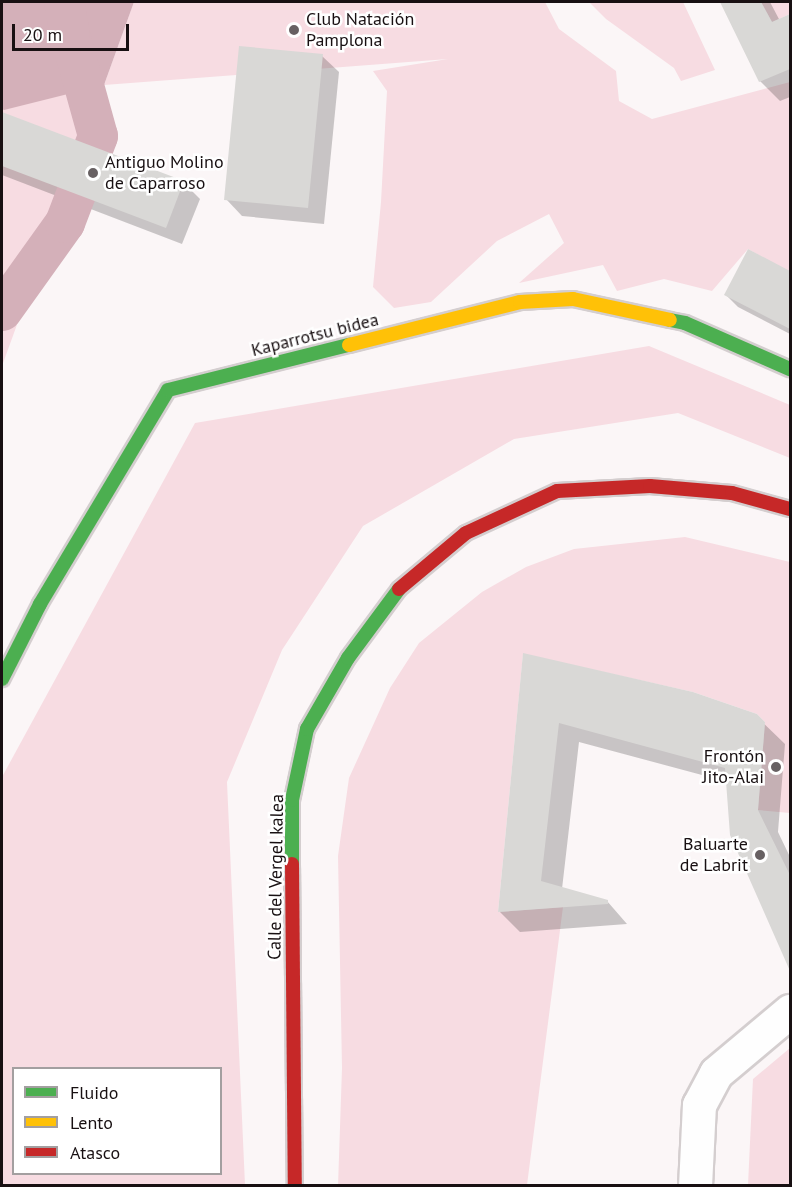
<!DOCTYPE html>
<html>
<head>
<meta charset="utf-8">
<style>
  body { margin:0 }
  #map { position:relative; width:792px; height:1187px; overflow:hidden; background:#fbf6f7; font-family:"PT Sans",sans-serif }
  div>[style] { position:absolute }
  .green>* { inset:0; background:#f7dce2 }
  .water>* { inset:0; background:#d4b0b9 }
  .shadow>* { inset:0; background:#0003 }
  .canal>* { height:40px; margin:-20px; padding:0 20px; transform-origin:20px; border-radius:20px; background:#d4b0b9 }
  .building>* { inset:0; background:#d9d8d6 }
  .roads { filter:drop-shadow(2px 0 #d4cecf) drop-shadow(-2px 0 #d4cecf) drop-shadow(0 2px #d4cecf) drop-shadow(0 -2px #d4cecf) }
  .street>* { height:33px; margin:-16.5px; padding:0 16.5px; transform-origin:16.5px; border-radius:16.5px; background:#fefefe }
  .fast>* { height:14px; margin:-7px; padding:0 7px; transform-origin:7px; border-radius:7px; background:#4caf50 }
  .slow>* { height:14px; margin:-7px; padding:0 7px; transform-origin:7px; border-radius:7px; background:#ffc107 }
  .jam>* { height:14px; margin:-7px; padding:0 7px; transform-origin:7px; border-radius:7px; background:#c62828 }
  .dots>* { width:16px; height:16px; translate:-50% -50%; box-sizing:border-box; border:3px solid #fff; border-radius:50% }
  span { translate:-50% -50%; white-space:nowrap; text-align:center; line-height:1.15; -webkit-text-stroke:5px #fff; paint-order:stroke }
  .poi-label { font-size:18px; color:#181012 }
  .left { translate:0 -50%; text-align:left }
  .right { translate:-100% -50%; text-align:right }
  .street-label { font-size:18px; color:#181012 }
  .frame { position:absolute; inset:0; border:3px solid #181012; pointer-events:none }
  .legend { position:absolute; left:12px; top:1067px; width:210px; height:108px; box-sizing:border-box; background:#fff; border:2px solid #a39fa0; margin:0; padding:8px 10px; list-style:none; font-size:18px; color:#181012 }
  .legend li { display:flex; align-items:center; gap:12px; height:30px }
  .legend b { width:30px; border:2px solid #a39fa0 }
  .scale { position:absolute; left:12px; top:24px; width:117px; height:27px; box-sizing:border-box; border:3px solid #181012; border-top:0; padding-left:8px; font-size:18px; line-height:21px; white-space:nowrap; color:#181012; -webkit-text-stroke:4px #fff; paint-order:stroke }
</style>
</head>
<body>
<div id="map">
  <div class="green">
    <div style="clip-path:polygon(134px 2px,545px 2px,559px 29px,616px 71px,619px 101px,652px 119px,790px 82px,790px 273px,748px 249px,712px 291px,664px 279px,617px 291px,603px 265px,519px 283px,564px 243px,549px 214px,497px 241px,431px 302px,394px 308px,373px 287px,381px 202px,387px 91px,373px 71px,448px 59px,104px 85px,2px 366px,2px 109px,104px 85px)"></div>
    <div style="clip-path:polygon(589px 2px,683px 2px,715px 70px,681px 81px,674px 68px,606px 19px)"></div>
    <div style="clip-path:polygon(761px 2px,790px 2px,790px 14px,772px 22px)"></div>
    <div style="clip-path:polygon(evenodd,649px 346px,790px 405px,790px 458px,678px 413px,514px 439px,363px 526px,282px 650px,227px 782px,245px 1185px,2px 1185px,2px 777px,195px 423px,649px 346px,14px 1068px,220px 1068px,220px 1174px,14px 1174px,14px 1068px)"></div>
    <div style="clip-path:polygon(685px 537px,790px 562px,790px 813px,758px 810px,765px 722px,757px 714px,693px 692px,523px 654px,498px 912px,563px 907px,527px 1185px,338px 1186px,342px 1068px,338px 856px,349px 778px,390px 688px,419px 643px,482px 592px,526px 567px,574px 549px)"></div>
    <div style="clip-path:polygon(790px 1048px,790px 1185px,748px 1185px,753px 1079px)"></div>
  </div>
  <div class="water">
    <div style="clip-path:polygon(2px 2px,134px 2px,104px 85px,4px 110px,2px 109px)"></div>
  </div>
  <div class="shadow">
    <div style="clip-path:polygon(722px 2px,770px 2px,780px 21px,790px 16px,790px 97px,780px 101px,760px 81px)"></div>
    <div style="clip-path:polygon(322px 56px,339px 72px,324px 224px,242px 216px,226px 199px)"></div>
    <div style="clip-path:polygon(2px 113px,183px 182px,200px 199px,182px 244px,2px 175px)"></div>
    <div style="clip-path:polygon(749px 251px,790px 273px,790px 334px,738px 307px,726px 295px)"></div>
    <div style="clip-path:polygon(524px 655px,756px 716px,785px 744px,778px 832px,790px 857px,790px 965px,728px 782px,579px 742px,562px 889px,607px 901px,627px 924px,520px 932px,500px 912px)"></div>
  </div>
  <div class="canal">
    <div style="left:2px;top:311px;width:108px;rotate:-54.4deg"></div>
    <div style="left:65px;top:223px;width:93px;rotate:-69.2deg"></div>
    <div style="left:98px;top:136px;width:105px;rotate:-105.5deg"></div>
    <div style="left:70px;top:35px;width:34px;rotate:-100deg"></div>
  </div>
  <div class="building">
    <div style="clip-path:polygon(720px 2px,761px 2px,772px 22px,790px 14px,790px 69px,759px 82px)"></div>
    <div style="clip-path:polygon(239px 46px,323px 54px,308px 208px,224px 200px)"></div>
    <div style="clip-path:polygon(2px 112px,184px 181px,166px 228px,2px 166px)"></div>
    <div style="clip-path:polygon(748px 249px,790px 271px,790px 329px,724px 295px)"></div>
    <div style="clip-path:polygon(523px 653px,693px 692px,757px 714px,765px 722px,758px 810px,790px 875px,790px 971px,730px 835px,725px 768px,559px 723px,541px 881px,608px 900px,608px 904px,498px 912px)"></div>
  </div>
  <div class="roads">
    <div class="street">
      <div style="left:695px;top:1186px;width:81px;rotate:-87.2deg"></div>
      <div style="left:699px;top:1105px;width:36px;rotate:-62deg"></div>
      <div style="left:716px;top:1073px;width:97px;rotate:-40deg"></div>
    </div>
    <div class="fast">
      <div style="left:670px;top:320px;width:15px;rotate:11deg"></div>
      <div style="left:685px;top:323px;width:115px;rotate:23.7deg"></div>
      <div style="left:2px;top:679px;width:84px;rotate:-63.1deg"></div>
      <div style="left:40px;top:604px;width:249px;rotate:-59.1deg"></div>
      <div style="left:168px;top:390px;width:187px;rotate:-14deg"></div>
      <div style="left:292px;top:864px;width:64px;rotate:-90deg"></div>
      <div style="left:292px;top:800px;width:73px;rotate:-78.1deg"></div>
      <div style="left:307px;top:729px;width:82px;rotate:-60deg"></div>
      <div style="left:348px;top:658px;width:86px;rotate:-53.5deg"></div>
    </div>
    <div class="slow">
      <div style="left:349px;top:345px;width:176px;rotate:-14.1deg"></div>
      <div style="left:520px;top:302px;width:53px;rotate:-3.2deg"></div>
      <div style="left:573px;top:299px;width:99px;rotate:12.2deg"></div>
    </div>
    <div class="jam">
      <div style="left:399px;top:589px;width:87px;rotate:-39.9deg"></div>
      <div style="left:466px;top:533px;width:100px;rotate:-24.8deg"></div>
      <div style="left:557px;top:491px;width:93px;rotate:-3.1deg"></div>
      <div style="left:650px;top:486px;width:82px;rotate:4.9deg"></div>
      <div style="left:732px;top:493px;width:60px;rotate:15.4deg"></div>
      <div style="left:292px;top:864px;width:322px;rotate:89.5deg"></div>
    </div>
  </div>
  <div class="dots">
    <div style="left:294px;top:30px;background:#676062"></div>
    <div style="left:93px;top:173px;background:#676062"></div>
    <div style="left:776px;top:767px;background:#676062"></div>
    <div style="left:760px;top:855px;background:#676062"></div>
  </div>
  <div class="poi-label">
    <span class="left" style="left:306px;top:30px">Club Natación<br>Pamplona</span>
    <span class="left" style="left:105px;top:173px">Antiguo Molino<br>de Caparroso</span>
    <span class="right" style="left:764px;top:767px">Frontón<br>Jito-Alai</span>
    <span class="right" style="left:748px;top:855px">Baluarte<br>de Labrit</span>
  </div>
  <div class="street-label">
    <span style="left:315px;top:335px;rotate:-14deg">Kaparrotsu bidea</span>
    <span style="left:276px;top:877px;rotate:-89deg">Calle del Vergel kalea</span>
  </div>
  <div class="frame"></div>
  <ul class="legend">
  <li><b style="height:8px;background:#4caf50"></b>Fluido</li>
  <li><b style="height:8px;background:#ffc107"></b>Lento</li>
  <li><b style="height:8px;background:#c62828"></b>Atasco</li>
  </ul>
  <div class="scale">20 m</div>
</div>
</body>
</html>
